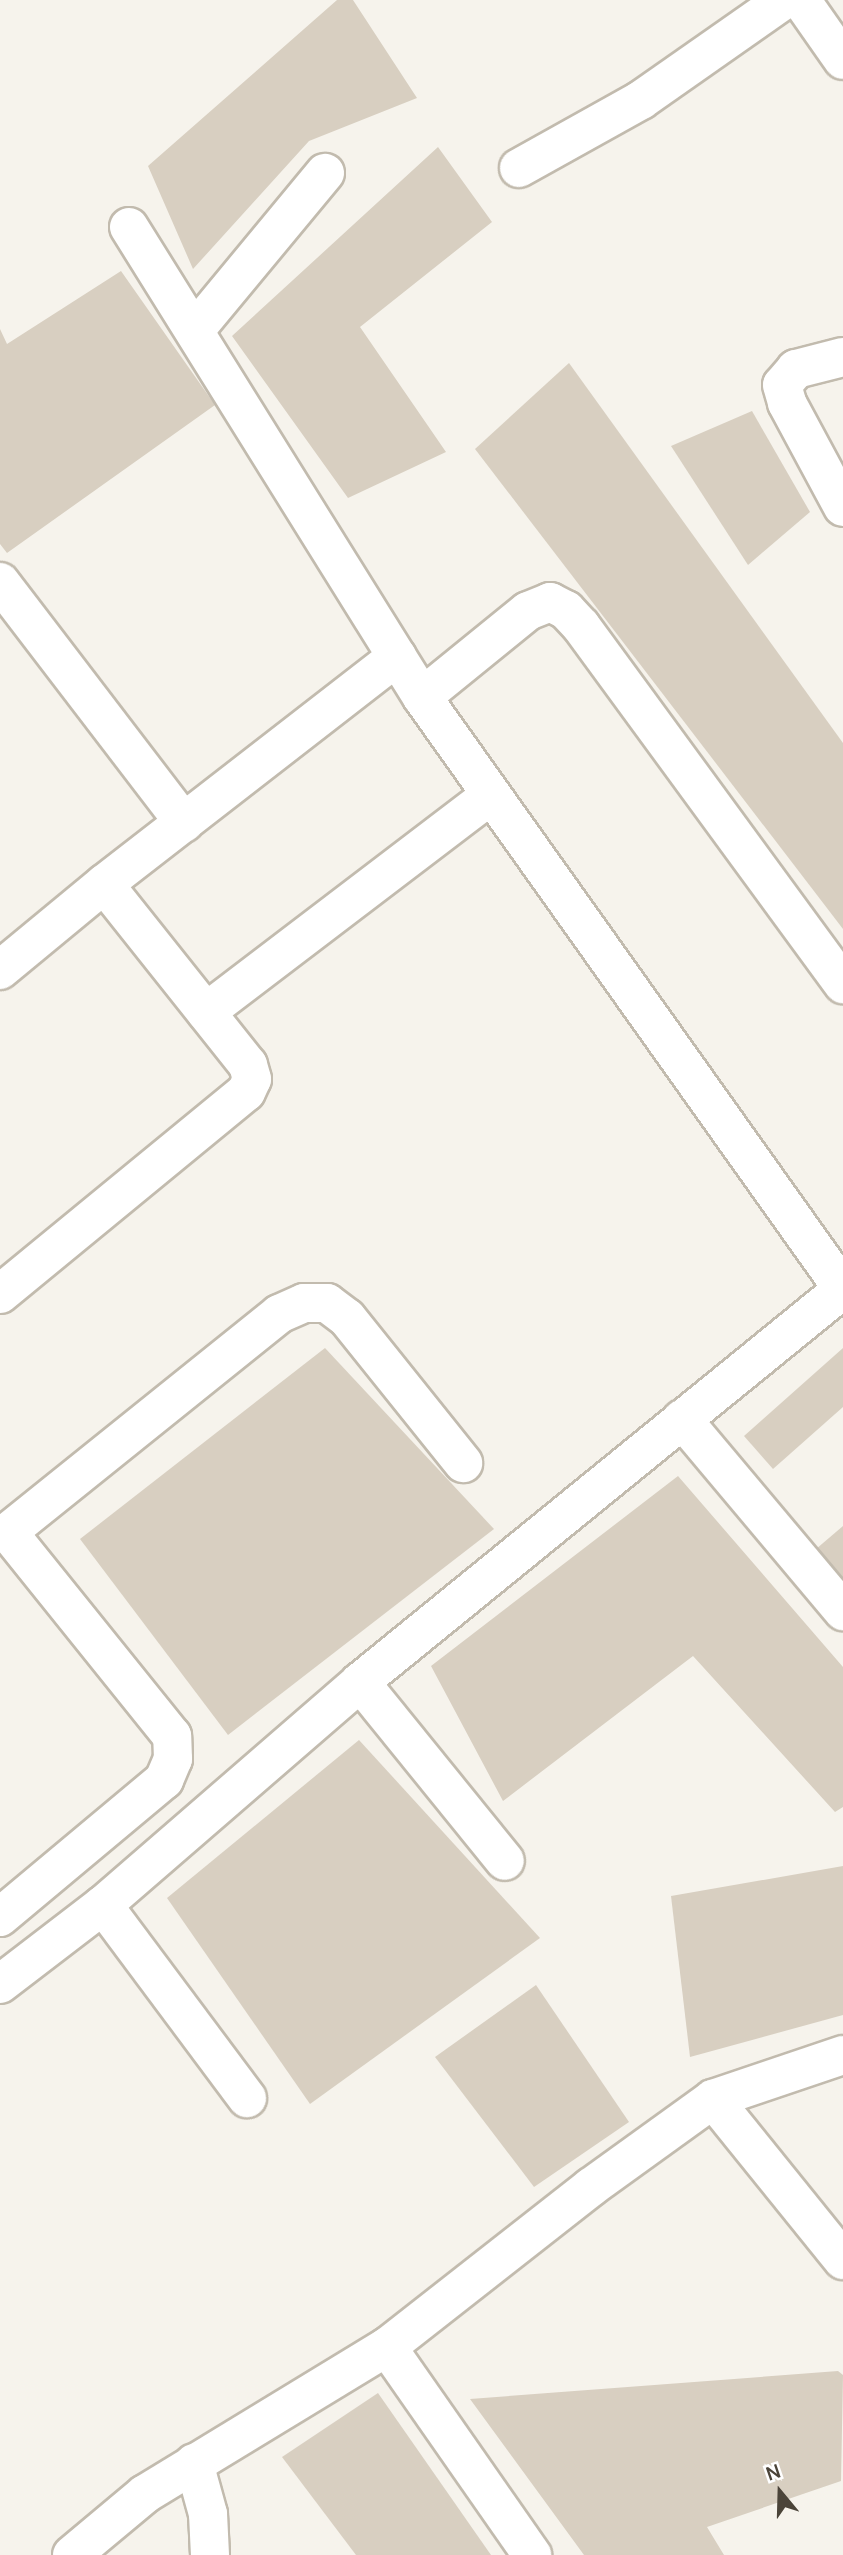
<!DOCTYPE html>
<html>
<head>
<meta charset="utf-8">
<style>
  body { margin:0 }
  #map { position:relative; width:843px; height:2555px; overflow:hidden; background:#f6f3ec; font-family:Manrope,sans-serif }
  div>[style] { position:absolute }
  .building>* { inset:0; background:#d8cfc1 }
  .roads { filter:drop-shadow(2px 0 #c2bbae) drop-shadow(-2px 0 #c2bbae) drop-shadow(0 2px #c2bbae) drop-shadow(0 -2px #c2bbae) }
  .minor>* { height:38px; margin:-19px; padding:0 19px; transform-origin:19px; border-radius:19px; background:#fff }
  span { translate:-50% -50%; white-space:nowrap; text-align:center; line-height:1.15; -webkit-text-stroke:5px #fff; paint-order:stroke }
  .north { position:absolute; left:745px; top:2457px; width:70px; height:70px; -webkit-text-stroke:5px #fff; paint-order:stroke; rotate:341deg; font-size:19px; font-weight:700; line-height:28px; text-align:center; color:#4b4439 }
  .north::after { content:''; display:block; margin:auto; width:24px; height:32px; background:#4b4439; clip-path:polygon(50% 0,100% 100%,50% 72%,0 100%) }
</style>
</head>
<body>
<div id="map">
  <div class="building">
    <div style="clip-path:polygon(337px 0,353px 0,417px 98px,309px 141px,193px 269px,148px 166px)"></div>
    <div style="clip-path:polygon(438px 147px,492px 222px,360px 327px,446px 452px,348px 498px,232px 336px)"></div>
    <div style="clip-path:polygon(121px 271px,215px 405px,7px 553px,0 544px,0 329px,7px 344px)"></div>
    <div style="clip-path:polygon(569px 363px,843px 743px,843px 929px,475px 449px)"></div>
    <div style="clip-path:polygon(752px 411px,810px 512px,748px 565px,671px 446px)"></div>
    <div style="clip-path:polygon(325px 1348px,494px 1529px,228px 1735px,80px 1539px)"></div>
    <div style="clip-path:polygon(843px 1348px,843px 1407px,773px 1469px,744px 1436px)"></div>
    <div style="clip-path:polygon(678px 1476px,843px 1667px,843px 1807px,835px 1812px,693px 1656px,503px 1801px,431px 1666px)"></div>
    <div style="clip-path:polygon(843px 1526px,843px 1593px,809px 1555px)"></div>
    <div style="clip-path:polygon(359px 1740px,540px 1938px,310px 2104px,167px 1898px)"></div>
    <div style="clip-path:polygon(843px 1866px,843px 2015px,690px 2057px,671px 1896px)"></div>
    <div style="clip-path:polygon(536px 1985px,629px 2122px,534px 2187px,435px 2057px)"></div>
    <div style="clip-path:polygon(838px 2371px,843px 2375px,841px 2481px,707px 2527px,724px 2555px,584px 2555px,470px 2399px)"></div>
    <div style="clip-path:polygon(378px 2393px,491px 2555px,356px 2555px,282px 2457px)"></div>
  </div>
  <div class="roads">
    <div class="minor">
      <div style="left:801px;top:0;width:73px;rotate:55deg"></div>
      <div style="left:519px;top:168px;width:140px;rotate:-29.1deg"></div>
      <div style="left:641px;top:100px;width:174px;rotate:-35deg"></div>
      <div style="left:129px;top:227px;width:554px;rotate:58.06deg"></div>
      <div style="left:422px;top:697px;width:726px;rotate:54.58deg"></div>
      <div style="left:195px;top:330px;width:204px;rotate:-50.4deg"></div>
      <div style="left:843px;top:357px;width:49px;rotate:165.7deg"></div>
      <div style="left:796px;top:369px;width:21px;rotate:131deg"></div>
      <div style="left:782px;top:385px;width:19px;rotate:74deg"></div>
      <div style="left:787px;top:403px;width:118px;rotate:61.7deg"></div>
      <div style="left:0;top:582px;width:303px;rotate:52.6deg"></div>
      <div style="left:422px;top:697px;width:136px;rotate:-39.1deg"></div>
      <div style="left:528px;top:611px;width:24px;rotate:-22deg"></div>
      <div style="left:550px;top:602px;width:18px;rotate:27deg"></div>
      <div style="left:566px;top:610px;width:22px;rotate:47deg"></div>
      <div style="left:581px;top:626px;width:444px;rotate:53.8deg"></div>
      <div style="left:0;top:970px;width:135px;rotate:-39.6deg"></div>
      <div style="left:104px;top:884px;width:371px;rotate:-37.8deg"></div>
      <div style="left:206px;top:1012px;width:357px;rotate:-37.3deg"></div>
      <div style="left:0;top:1294px;width:318px;rotate:-39.4deg"></div>
      <div style="left:246px;top:1092px;width:14px;rotate:-65deg"></div>
      <div style="left:252px;top:1079px;width:15px;rotate:-106deg"></div>
      <div style="left:248px;top:1065px;width:231px;rotate:-128.5deg"></div>
      <div style="left:682px;top:1419px;width:251px;rotate:50deg"></div>
      <div style="left:360px;top:1682px;width:230px;rotate:51deg"></div>
      <div style="left:103px;top:1905px;width:241px;rotate:53.3deg"></div>
      <div style="left:0;top:1917px;width:214px;rotate:-39.9deg"></div>
      <div style="left:164px;top:1780px;width:23px;rotate:-67deg"></div>
      <div style="left:173px;top:1759px;width:23px;rotate:-92deg"></div>
      <div style="left:172px;top:1736px;width:262px;rotate:-128.8deg"></div>
      <div style="left:8px;top:1532px;width:348px;rotate:-38.8deg"></div>
      <div style="left:279px;top:1314px;width:27px;rotate:-24deg"></div>
      <div style="left:304px;top:1303px;width:23px"></div>
      <div style="left:327px;top:1303px;width:25px;rotate:37deg"></div>
      <div style="left:347px;top:1318px;width:186px;rotate:51.3deg"></div>
      <div style="left:0;top:1984px;width:130px;rotate:-37.5deg"></div>
      <div style="left:103px;top:1905px;width:340px;rotate:-40.9deg"></div>
      <div style="left:360px;top:1682px;width:623px;rotate:-39.13deg"></div>
      <div style="left:713px;top:2099px;width:207px;rotate:51.1deg"></div>
      <div style="left:387px;top:2347px;width:254px;rotate:55.1deg"></div>
      <div style="left:194px;top:2463px;width:53px;rotate:74.6deg"></div>
      <div style="left:208px;top:2514px;width:41px;rotate:87.2deg"></div>
      <div style="left:72px;top:2555px;width:95px;rotate:-39.9deg"></div>
      <div style="left:145px;top:2494px;width:283px;rotate:-31.3deg"></div>
      <div style="left:387px;top:2347px;width:259px;rotate:-38.1deg"></div>
      <div style="left:591px;top:2187px;width:150px;rotate:-35.8deg"></div>
      <div style="left:713px;top:2099px;width:137px;rotate:-18.7deg"></div>
    </div>
  </div>
  <div class="north">N</div>
</div>
</body>
</html>
